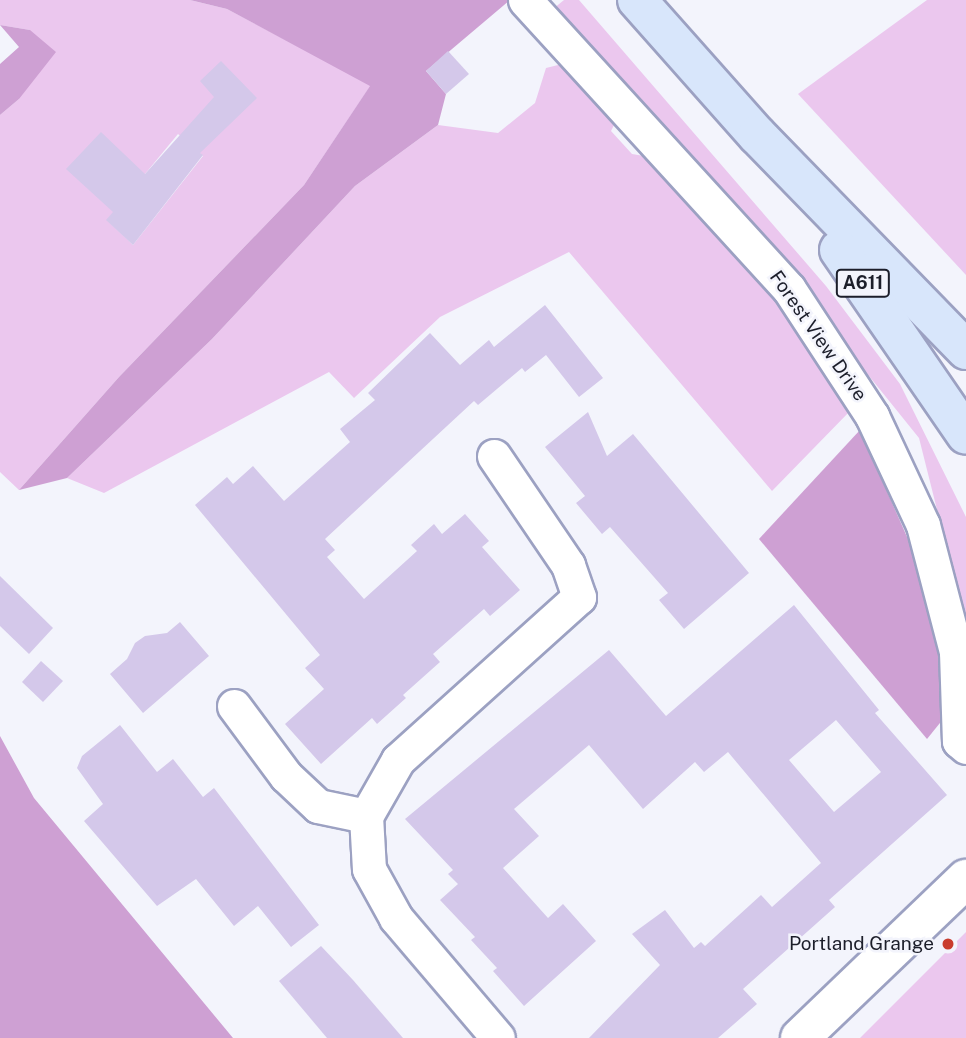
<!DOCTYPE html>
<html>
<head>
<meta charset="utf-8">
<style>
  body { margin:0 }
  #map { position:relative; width:966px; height:1038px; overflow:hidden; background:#f3f4fc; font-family:"Public Sans",sans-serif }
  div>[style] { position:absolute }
  .green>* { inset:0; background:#ebc7ee }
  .forest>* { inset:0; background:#cea0d3 }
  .building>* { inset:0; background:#d4c8ea }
  .roads { filter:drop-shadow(2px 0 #9ca1c2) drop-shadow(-2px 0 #9ca1c2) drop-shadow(0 2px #9ca1c2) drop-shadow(0 -2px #9ca1c2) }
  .street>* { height:33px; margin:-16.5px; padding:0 16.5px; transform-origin:16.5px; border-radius:16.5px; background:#fff }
  .secondary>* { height:38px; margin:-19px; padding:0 19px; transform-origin:19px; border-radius:19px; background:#fff }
  .primary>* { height:38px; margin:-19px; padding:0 19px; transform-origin:19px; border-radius:19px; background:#d8e6fb }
  .dots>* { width:19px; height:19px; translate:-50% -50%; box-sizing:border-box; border:4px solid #f3f4fc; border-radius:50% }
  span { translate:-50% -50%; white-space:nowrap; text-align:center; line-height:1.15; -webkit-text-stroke:5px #f3f4fc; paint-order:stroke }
  .shield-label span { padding:2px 5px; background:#f3f4fc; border:2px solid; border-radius:5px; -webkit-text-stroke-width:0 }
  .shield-label { font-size:18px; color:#1c1e2a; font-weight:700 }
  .street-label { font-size:19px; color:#1c1e2a }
  .poi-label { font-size:19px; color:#1c1e2a }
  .right { translate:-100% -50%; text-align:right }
</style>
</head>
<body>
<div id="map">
  <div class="green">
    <div style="clip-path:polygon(evenodd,0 0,190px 0,227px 9px,371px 85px,304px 185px,119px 377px,19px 490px,0 472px,0 115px,19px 99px,30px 30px,0 25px,0 0,178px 134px,203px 156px,133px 245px,107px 220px,178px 134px)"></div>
    <div style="clip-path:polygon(564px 0,579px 0,826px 286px,900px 384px,966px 517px,966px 625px,919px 438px,716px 186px,553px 9px)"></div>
    <div style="clip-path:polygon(927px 0,966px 0,966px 275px,798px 94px)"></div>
    <div style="clip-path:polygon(570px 62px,620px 113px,611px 131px,632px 154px,650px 157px,782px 303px,851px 410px,772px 491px,569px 252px,440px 317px,354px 398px,329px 372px,104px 493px,67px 478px,212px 339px,355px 186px,438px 125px,498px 133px,535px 103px,546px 68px)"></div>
    <div style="clip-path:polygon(966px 932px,966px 1038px,860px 1038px)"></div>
  </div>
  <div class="forest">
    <div style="clip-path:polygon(190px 0,510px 0,426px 71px,446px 94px,438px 125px,355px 186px,212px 339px,67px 478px,19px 490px,119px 377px,304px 185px,370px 86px,227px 9px)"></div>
    <div style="clip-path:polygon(0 25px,30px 30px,56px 52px,19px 99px,0 115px,0 64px,19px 47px)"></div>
    <div style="clip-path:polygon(860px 430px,926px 580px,948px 713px,927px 739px,759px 539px)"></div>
    <div style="clip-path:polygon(0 736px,34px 798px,233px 1038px,0 1038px)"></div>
  </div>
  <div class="building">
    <div style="clip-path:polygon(448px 51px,469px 74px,446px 94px,426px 71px)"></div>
    <div style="clip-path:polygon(221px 61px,257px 98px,200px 153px,203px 155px,133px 245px,106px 220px,113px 212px,66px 169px,101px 132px,145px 174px,214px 97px,200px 81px)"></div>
    <div style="clip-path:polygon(545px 305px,603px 378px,579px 397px,546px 355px,525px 372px,522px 368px,478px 405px,474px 401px,325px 539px,335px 550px,327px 557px,364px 599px,417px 551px,411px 545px,434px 524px,442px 534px,465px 514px,489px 541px,482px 547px,520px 590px,490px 616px,484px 609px,433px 654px,440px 662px,403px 695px,406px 698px,377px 724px,372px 718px,321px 764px,285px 724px,324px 689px,305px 668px,320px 655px,195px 505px,227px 477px,233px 484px,253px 466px,284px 501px,350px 442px,340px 429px,375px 400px,368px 393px,430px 333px,460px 365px,489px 340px,494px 347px)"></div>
    <div style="clip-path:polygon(588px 412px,607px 456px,633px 434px,749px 573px,684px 629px,659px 600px,668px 593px,610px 527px,602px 534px,576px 503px,585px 496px,545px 447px)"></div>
    <div style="clip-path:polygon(0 576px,53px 628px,29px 654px,0 626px)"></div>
    <div style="clip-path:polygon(evenodd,794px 605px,879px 710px,875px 713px,947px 795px,829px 900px,835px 907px,743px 989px,757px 1004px,718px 1038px,589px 1038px,660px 965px,632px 934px,665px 910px,694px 948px,701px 942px,705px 946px,761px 895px,772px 907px,821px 863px,728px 752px,704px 772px,695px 762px,643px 809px,589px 745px,514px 809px,539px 836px,503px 868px,548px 918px,563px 904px,596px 941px,524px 1006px,493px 971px,497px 968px,471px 940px,475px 937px,440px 900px,458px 884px,448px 874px,453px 870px,405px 819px,609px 650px,666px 716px,794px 605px,836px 720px,881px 772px,834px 812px,789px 760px,836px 720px)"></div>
    <div style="clip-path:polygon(180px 622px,209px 656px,143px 713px,110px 674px,127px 659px,135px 643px,145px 636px,167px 633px)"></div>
    <div style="clip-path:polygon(41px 661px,63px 681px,43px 702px,22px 682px)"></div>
    <div style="clip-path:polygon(120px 725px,157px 772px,173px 759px,203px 797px,214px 788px,319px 925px,291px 947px,258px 906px,234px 926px,196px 879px,157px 906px,84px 821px,103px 804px,77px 768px,82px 756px)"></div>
    <div style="clip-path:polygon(321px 946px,353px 980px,403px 1038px,327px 1038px,279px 981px)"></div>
  </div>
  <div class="roads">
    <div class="street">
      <div style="left:525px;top:0;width:391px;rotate:47.6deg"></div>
      <div style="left:789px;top:289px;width:152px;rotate:56.8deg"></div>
      <div style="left:872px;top:416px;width:120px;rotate:64.9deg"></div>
      <div style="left:923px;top:525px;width:131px;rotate:75.4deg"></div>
      <div style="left:956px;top:652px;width:89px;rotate:88.1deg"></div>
      <div style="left:959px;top:741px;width:9px;rotate:41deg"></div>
      <div style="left:494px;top:456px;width:132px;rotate:55.8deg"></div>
      <div style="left:568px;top:565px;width:34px;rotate:71deg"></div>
      <div style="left:579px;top:597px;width:244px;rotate:138deg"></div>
      <div style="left:398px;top:760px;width:64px;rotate:119.7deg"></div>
      <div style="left:366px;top:816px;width:53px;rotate:86.8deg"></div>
      <div style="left:369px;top:869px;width:56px;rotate:61.1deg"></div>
      <div style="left:396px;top:918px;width:157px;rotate:49.6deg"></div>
      <div style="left:234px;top:706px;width:87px;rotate:53.4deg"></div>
      <div style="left:286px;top:776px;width:44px;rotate:43.2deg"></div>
      <div style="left:318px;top:806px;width:49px;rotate:11.8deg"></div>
    </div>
    <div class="secondary">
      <div style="left:800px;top:1038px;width:230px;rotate:-43.8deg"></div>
    </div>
    <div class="primary">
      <div style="left:637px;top:0;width:181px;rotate:48.4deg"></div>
      <div style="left:757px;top:135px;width:300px;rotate:45.8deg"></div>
      <div style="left:839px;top:250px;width:224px;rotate:55.5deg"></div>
    </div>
  </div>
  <div class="dots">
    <div style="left:948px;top:944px;background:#c93c2e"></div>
  </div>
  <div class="shield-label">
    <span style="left:863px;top:283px">A611</span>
  </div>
  <div class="street-label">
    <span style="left:818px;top:336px;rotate:55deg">Forest View Drive</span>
  </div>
  <div class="poi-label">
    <span class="right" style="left:934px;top:944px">Portland Grange</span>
  </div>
</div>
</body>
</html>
